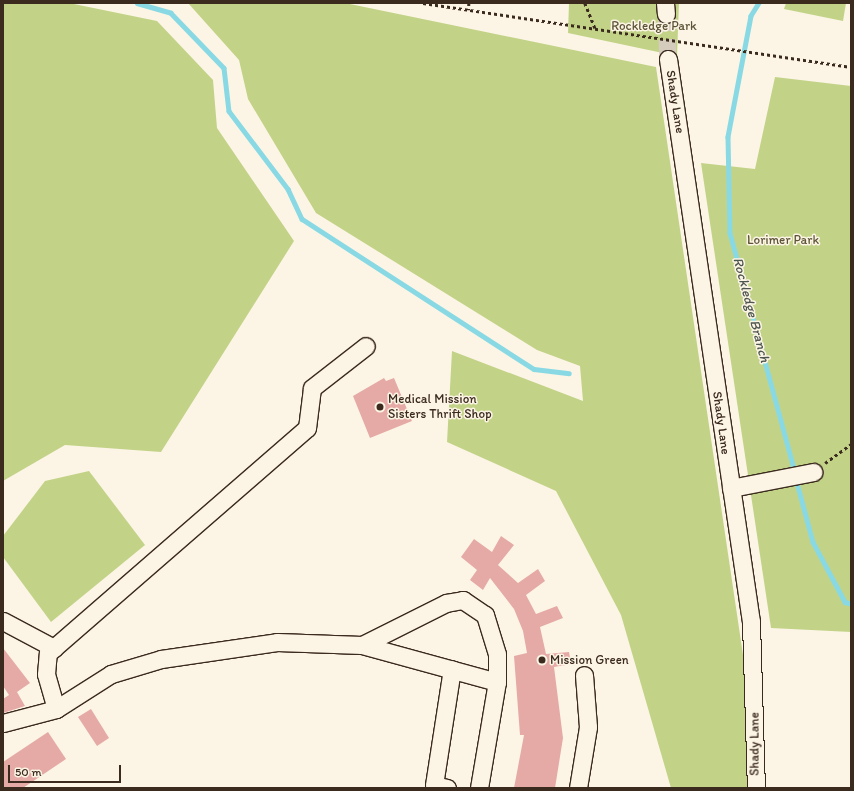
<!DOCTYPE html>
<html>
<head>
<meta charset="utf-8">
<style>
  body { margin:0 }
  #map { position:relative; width:854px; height:791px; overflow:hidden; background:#fcf5e5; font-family:Itim,sans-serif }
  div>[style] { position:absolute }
  .green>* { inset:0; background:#c2d388 }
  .stream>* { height:4.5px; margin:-2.25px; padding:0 2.25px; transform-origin:2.25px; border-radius:2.25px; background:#89d9e4 }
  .building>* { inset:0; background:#e5aaa5 }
  .minor-tunnel>* { height:17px; margin-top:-8.5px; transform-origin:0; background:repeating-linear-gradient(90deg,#d5ccbd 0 17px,transparent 0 25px) }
  .path>* { height:2.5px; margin-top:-1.25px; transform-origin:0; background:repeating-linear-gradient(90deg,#3b2a1e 0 3px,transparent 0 6px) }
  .roads { filter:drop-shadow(1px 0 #3b2a1e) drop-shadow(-1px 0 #3b2a1e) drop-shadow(0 1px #3b2a1e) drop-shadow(0 -1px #3b2a1e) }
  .minor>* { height:17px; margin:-8.5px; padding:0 8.5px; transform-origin:8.5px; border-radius:8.5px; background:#fcf5e5 }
  .dots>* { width:11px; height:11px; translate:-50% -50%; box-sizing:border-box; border:2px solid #fcf5e5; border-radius:50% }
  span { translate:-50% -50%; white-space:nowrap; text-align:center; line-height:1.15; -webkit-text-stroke:3px #fcf5e5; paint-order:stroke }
  .park-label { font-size:13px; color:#5d5438 }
  .street-label { font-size:13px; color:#3b2a1e }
  .poi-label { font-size:13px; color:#3b2a1e }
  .left { translate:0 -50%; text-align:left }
  .water-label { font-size:14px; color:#4e5650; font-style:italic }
  .frame { position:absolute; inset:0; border:4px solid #3b2a1e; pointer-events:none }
  .scale { position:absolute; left:8px; top:765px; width:113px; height:18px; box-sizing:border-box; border:2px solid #3b2a1e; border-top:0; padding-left:5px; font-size:12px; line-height:14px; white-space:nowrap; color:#3b2a1e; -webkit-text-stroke:3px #fcf5e5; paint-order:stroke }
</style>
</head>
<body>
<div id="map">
  <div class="green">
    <div style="clip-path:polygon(3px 3px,69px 3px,157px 21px,213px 80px,217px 128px,294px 241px,161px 452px,65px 445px,3px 481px)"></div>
    <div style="clip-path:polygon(188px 3px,345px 3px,656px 67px,747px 682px,747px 788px,671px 788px,621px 615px,556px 491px,447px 442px,452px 351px,583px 401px,580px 366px,537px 350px,316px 213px,248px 99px,239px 60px)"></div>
    <div style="clip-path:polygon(569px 3px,679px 3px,677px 56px,568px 33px)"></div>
    <div style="clip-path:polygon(786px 3px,846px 3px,843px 21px,784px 9px)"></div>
    <div style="clip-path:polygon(775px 77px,851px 86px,851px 632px,771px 628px,701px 163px,755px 169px)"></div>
    <div style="clip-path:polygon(89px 471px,145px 545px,51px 622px,3px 557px,3px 536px,45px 481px)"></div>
  </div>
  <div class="stream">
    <div style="left:137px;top:3px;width:35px;rotate:16deg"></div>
    <div style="left:171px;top:13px;width:76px;rotate:46.1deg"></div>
    <div style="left:224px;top:68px;width:43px;rotate:83.4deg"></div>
    <div style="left:229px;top:111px;width:98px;rotate:52.9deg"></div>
    <div style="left:288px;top:189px;width:33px;rotate:65deg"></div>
    <div style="left:302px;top:219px;width:276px;rotate:32.9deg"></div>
    <div style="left:534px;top:369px;width:35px;rotate:7deg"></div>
    <div style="left:759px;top:3px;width:15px;rotate:122deg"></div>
    <div style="left:751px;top:16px;width:123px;rotate:100.8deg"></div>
    <div style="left:728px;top:137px;width:96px;rotate:88.8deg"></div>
    <div style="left:730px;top:233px;width:248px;rotate:74.8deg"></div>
    <div style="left:796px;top:479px;width:65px;rotate:74.9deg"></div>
    <div style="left:813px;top:542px;width:68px;rotate:61.9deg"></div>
    <div style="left:845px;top:602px;width:6px;rotate:18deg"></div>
  </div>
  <div class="building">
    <div style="clip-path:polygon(384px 378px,386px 381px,394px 378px,412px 421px,370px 438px,353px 396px)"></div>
    <div style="clip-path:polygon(501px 536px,514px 545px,498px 565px,518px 583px,538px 569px,545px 581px,526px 595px,536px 614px,557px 606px,563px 618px,540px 627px,546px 654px,569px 652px,571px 664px,554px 667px,563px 738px,555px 788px,514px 788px,524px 735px,520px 735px,514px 656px,527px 653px,523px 631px,514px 609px,490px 578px,483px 590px,470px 580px,477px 570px,461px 557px,474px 539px,492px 552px)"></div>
    <div style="clip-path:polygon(3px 648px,30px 683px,17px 692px,25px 706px,3px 713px,3px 699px,9px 695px,3px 686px)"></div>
    <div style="clip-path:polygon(91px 709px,109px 738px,97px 746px,78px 717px)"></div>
    <div style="clip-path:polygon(48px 732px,66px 759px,23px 788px,3px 788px,3px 762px)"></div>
  </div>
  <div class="minor-tunnel">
    <div style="left:666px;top:14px;width:45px;rotate:87.5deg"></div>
  </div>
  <div class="path">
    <div style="left:423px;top:3px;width:433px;rotate:8.5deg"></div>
    <div style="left:469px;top:3px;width:7px;rotate:90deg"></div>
    <div style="left:585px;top:3px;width:27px;rotate:68deg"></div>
    <div style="left:825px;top:463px;width:32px;rotate:-36deg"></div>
  </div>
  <div class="roads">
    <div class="minor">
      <div style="left:665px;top:3px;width:11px;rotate:85deg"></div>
      <div style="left:668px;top:59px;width:569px;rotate:81.61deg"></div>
      <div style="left:751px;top:622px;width:166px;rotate:88.3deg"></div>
      <div style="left:731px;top:488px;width:84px;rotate:-11deg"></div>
      <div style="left:3px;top:621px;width:58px;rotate:27.9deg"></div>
      <div style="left:56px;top:709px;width:36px;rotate:-106deg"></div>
      <div style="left:46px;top:674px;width:21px;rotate:-85deg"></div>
      <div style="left:48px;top:653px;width:343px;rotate:-41deg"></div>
      <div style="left:307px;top:428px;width:40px;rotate:-82.9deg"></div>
      <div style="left:312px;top:388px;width:68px;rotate:-37.9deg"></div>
      <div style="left:3px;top:723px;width:55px;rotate:-14.8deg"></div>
      <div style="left:56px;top:709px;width:65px;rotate:-32.5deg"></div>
      <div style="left:111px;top:674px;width:52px;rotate:-16.7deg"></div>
      <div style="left:161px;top:659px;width:117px;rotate:-8.3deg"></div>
      <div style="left:277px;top:642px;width:85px;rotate:2deg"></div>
      <div style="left:362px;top:645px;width:140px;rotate:15.3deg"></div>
      <div style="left:497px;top:682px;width:28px;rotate:-90deg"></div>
      <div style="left:497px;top:654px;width:41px;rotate:-107.1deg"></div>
      <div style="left:485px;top:615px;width:27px;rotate:-146deg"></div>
      <div style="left:463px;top:600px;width:17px;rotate:170deg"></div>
      <div style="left:446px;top:603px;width:94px;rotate:153.4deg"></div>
      <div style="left:447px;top:788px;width:13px;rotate:-167deg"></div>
      <div style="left:434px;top:785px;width:117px;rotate:-81.2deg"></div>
      <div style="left:479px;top:788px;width:108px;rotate:-80.4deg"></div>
      <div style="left:578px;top:788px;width:62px;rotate:-80.7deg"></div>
      <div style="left:588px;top:727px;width:52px;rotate:-94.4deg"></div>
    </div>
  </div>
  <div class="dots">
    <div style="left:380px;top:407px;background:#3b2a1e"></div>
    <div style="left:542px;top:660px;background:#3b2a1e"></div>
  </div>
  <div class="park-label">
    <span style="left:654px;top:26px">Rockledge Park</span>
    <span style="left:783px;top:240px">Lorimer Park</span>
  </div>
  <div class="street-label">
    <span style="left:675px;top:102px;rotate:81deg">Shady Lane</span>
    <span style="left:721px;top:423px;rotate:82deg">Shady Lane</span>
    <span style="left:755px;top:744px;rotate:-90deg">Shady Lane</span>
  </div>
  <div class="poi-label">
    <span class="left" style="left:388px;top:407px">Medical Mission<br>Sisters Thrift Shop</span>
    <span class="left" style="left:550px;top:660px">Mission Green</span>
  </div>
  <div class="water-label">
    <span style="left:751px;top:310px;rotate:75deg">Rockledge Branch</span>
  </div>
  <div class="frame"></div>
  <div class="scale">50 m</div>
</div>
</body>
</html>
